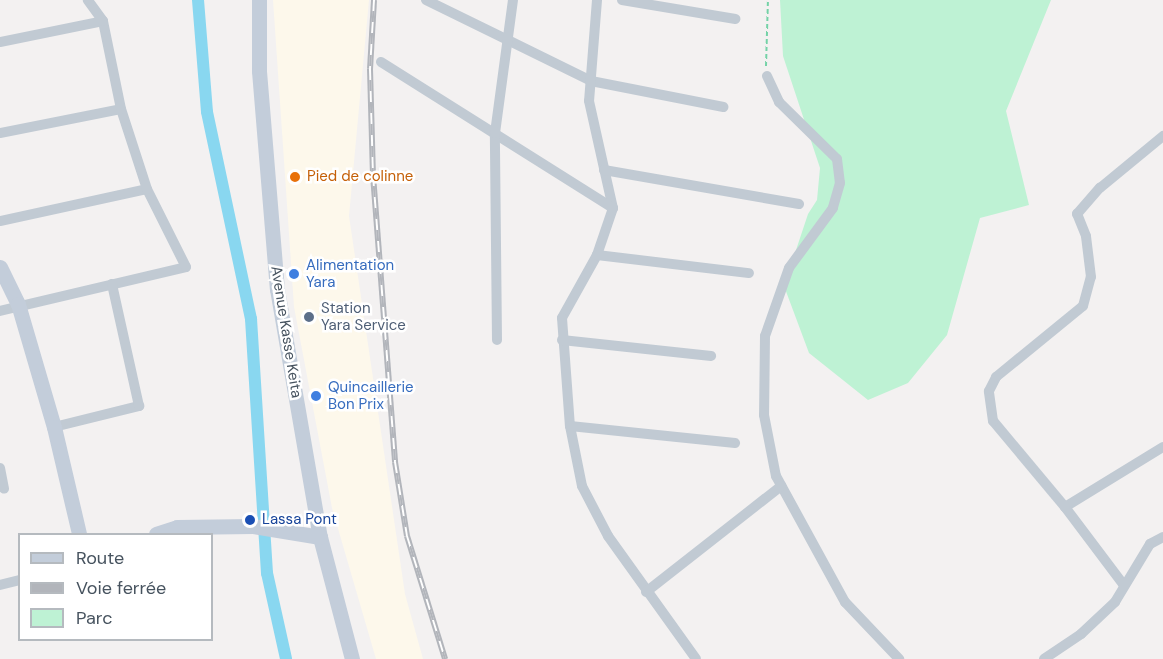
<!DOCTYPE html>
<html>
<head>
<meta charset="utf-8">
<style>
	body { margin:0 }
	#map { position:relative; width:1163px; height:659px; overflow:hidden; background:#f3f1f1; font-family:"DM Sans",sans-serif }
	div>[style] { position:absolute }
	.commercial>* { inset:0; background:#fdf8eb }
	.green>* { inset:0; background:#bef2d4 }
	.canal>* { height:12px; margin:-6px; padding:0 6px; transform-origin:6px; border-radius:6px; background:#89d7f0 }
	.path>* { height:2px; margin-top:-1px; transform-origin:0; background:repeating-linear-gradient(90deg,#74d2a7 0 4.5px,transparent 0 7.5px) }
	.street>* { height:10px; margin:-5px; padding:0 5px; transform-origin:5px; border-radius:5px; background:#c1cad3 }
	.secondary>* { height:15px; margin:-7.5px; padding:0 7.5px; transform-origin:7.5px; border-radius:7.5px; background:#c3cdda }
	.rail>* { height:6px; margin-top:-3px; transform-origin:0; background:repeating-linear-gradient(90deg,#fff 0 11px,#b2b5bb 0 22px); box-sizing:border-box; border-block:2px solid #b2b5bb }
	.dots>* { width:16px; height:16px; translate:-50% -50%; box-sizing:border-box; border:3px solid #fff; border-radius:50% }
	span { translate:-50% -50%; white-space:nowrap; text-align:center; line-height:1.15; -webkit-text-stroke:5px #fff; paint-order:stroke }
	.food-label { font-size:15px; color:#c56008 }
	.left { translate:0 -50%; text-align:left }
	.shop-label { font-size:15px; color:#366cbe }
	.service-label { font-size:15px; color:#4e5e75 }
	.street-label { font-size:15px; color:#47535f }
	.transit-label { font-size:15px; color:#164399 }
	.legend { position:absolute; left:18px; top:533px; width:195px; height:108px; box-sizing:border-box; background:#fff; border:2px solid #b5babf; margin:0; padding:8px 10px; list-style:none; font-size:18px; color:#47535f }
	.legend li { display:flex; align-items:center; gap:12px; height:30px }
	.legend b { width:30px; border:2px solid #b5babf }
</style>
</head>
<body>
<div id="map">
	<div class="commercial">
		<div style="clip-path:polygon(273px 0,369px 0,349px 216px,405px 594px,423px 659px,376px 659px,332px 508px,294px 307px)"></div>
	</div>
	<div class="green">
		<div style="clip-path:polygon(780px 0,1051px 0,1006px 111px,1029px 205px,980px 218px,947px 335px,908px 383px,868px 400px,809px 353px,784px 286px,808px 214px,817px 200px,820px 168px,783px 56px)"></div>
	</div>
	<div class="canal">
		<div style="left:198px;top:0;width:112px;rotate:85.4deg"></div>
		<div style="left:207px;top:112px;width:212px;rotate:78deg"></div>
		<div style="left:251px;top:319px;width:255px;rotate:86.4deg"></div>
		<div style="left:267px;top:573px;width:88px;rotate:77.5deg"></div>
	</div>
	<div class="path">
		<div style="left:766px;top:66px;width:66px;rotate:-88.3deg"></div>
	</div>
	<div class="street">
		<div style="left:426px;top:0;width:184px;rotate:26.1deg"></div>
		<div style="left:591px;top:81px;width:135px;rotate:11.1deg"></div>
		<div style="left:597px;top:0;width:101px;rotate:94.5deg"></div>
		<div style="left:589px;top:101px;width:110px;rotate:77.4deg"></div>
		<div style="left:613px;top:208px;width:50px;rotate:108.8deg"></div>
		<div style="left:597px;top:255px;width:72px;rotate:119.1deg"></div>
		<div style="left:562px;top:318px;width:108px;rotate:85.8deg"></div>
		<div style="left:570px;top:426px;width:61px;rotate:78.7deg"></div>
		<div style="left:582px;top:486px;width:56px;rotate:62.5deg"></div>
		<div style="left:608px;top:536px;width:151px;rotate:54.4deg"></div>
		<div style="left:622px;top:0;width:115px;rotate:9.5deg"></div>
		<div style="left:0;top:42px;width:105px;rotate:-11.5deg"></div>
		<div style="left:381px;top:62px;width:274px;rotate:32.2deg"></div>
		<div style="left:767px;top:76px;width:29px;rotate:65deg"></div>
		<div style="left:779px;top:102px;width:81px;rotate:44.5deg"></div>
		<div style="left:837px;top:159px;width:24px;rotate:83deg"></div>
		<div style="left:840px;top:183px;width:26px;rotate:106deg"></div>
		<div style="left:833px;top:208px;width:74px;rotate:126.3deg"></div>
		<div style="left:789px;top:268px;width:72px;rotate:109.4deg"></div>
		<div style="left:765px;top:336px;width:79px;rotate:90.7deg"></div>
		<div style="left:764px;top:415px;width:62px;rotate:78.9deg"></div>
		<div style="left:776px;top:476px;width:144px;rotate:61.3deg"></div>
		<div style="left:845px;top:602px;width:79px;rotate:46.5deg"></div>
		<div style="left:0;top:133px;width:123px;rotate:-11.2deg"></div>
		<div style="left:604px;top:170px;width:198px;rotate:9.9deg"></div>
		<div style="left:0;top:221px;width:150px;rotate:-12.3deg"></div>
		<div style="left:597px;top:255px;width:153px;rotate:6.8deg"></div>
		<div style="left:0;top:311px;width:191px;rotate:-13.3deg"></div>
		<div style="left:186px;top:267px;width:87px;rotate:-116.6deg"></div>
		<div style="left:147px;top:189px;width:84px;rotate:-108deg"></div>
		<div style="left:121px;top:109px;width:90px;rotate:-101.6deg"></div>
		<div style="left:103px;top:21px;width:26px;rotate:-126deg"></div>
		<div style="left:497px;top:340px;width:207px;rotate:-90.6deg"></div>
		<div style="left:495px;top:133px;width:134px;rotate:-82.3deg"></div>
		<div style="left:562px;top:340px;width:150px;rotate:6.1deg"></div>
		<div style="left:570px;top:426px;width:166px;rotate:5.9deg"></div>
		<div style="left:54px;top:427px;width:88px;rotate:-13.9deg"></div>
		<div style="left:139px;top:406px;width:125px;rotate:-102.5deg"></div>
		<div style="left:0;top:468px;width:21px;rotate:79deg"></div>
		<div style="left:1065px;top:507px;width:115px;rotate:-31.5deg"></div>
		<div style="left:1123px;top:584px;width:96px;rotate:-127deg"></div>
		<div style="left:1065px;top:507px;width:112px;rotate:-129.9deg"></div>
		<div style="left:993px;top:421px;width:30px;rotate:-98deg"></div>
		<div style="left:989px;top:391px;width:16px;rotate:-63deg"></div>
		<div style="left:996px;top:377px;width:112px;rotate:-39.2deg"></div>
		<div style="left:1083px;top:306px;width:30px;rotate:-75deg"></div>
		<div style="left:1091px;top:277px;width:41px;rotate:-97deg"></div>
		<div style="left:1086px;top:236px;width:24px;rotate:-112deg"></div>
		<div style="left:1077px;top:214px;width:35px;rotate:-49deg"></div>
		<div style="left:1100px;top:188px;width:82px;rotate:-39.5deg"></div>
		<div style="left:0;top:585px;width:21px;rotate:-14deg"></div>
		<div style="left:646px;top:592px;width:172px;rotate:-38.1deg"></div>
		<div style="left:1044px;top:659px;width:45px;rotate:-34deg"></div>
		<div style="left:1081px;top:634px;width:47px;rotate:-43.3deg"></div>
		<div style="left:1115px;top:602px;width:68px;rotate:-58.9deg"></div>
		<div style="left:1150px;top:544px;width:15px;rotate:-28deg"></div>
	</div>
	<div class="secondary">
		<div style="left:259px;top:0;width:71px;rotate:90deg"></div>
		<div style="left:259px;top:71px;width:219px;rotate:85.3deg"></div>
		<div style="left:277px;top:289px;width:252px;rotate:80.2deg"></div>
		<div style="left:320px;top:537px;width:126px;rotate:75.3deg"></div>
		<div style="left:0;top:267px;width:41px;rotate:64.1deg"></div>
		<div style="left:18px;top:304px;width:128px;rotate:73.7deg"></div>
		<div style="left:54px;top:427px;width:110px;rotate:76.8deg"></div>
		<div style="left:156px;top:534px;width:22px;rotate:-18deg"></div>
		<div style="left:177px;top:527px;width:76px;rotate:-0.8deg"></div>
		<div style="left:253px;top:526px;width:68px;rotate:9.3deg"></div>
	</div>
	<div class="rail">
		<div style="left:374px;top:0;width:69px;rotate:93.3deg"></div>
		<div style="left:370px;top:69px;width:106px;rotate:88.4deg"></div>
		<div style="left:373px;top:175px;width:288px;rotate:85.6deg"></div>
		<div style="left:395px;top:462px;width:75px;rotate:80.8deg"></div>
		<div style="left:407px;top:536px;width:129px;rotate:72.8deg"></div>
	</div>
	<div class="dots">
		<div style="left:295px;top:177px;background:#e8710a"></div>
		<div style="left:294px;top:274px;background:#3f7fe0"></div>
		<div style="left:309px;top:317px;background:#5c6f8a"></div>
		<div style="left:316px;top:396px;background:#3f7fe0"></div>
		<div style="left:250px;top:520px;background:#1a4fb4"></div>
	</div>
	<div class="food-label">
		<span class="left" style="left:307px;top:177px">Pied de colinne</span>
	</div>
	<div class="shop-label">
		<span class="left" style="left:306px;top:274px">Alimentation<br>Yara</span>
		<span class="left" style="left:328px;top:396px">Quincaillerie<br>Bon Prix</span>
	</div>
	<div class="service-label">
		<span class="left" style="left:321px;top:317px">Station<br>Yara Service</span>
	</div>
	<div class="street-label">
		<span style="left:286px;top:332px;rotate:81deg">Avenue Kasse Keita</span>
	</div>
	<div class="transit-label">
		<span class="left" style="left:262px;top:520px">Lassa Pont</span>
	</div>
	<ul class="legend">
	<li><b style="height:8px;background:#c3cdda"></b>Route</li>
	<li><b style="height:8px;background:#b2b5bb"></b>Voie ferrée</li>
	<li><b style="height:16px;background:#bef2d4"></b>Parc</li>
	</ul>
</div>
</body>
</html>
